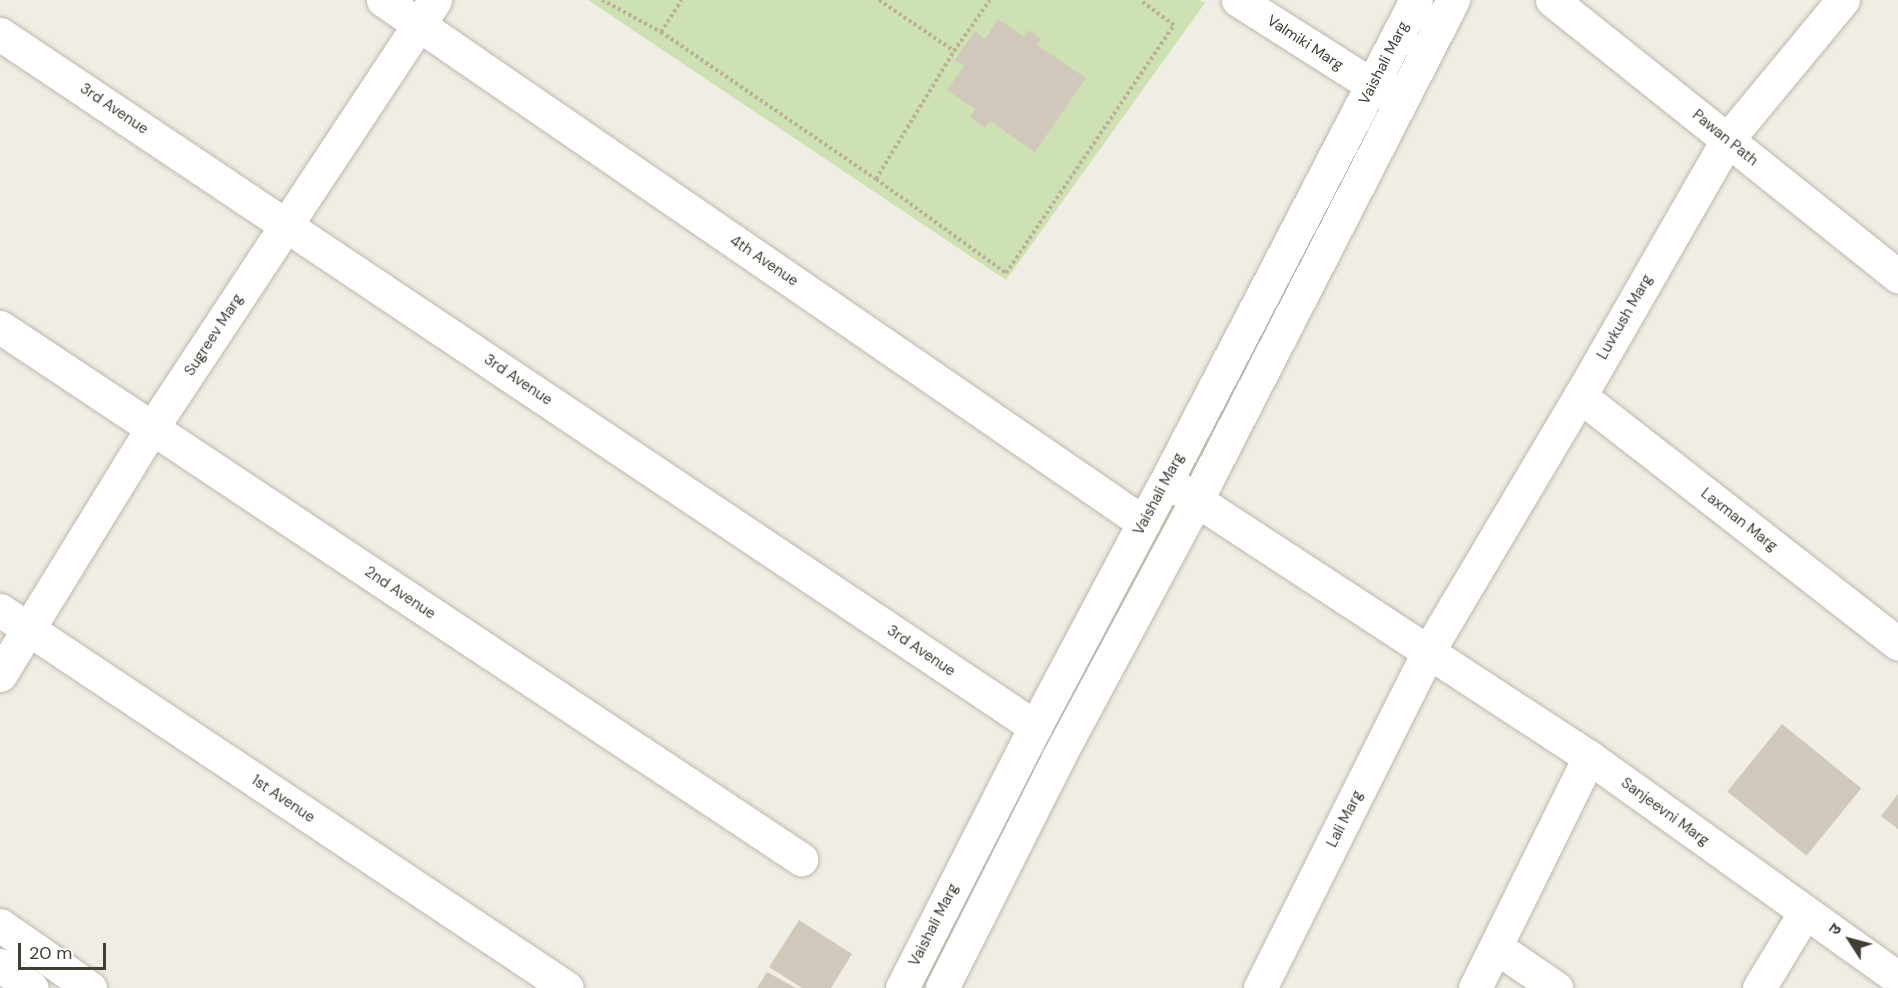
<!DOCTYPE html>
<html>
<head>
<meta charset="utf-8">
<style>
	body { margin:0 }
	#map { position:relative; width:1898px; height:988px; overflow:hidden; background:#f0ede5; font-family:"DM Sans","Noto Sans Devanagari",sans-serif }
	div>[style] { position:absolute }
	.green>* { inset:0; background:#cde1b2 }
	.building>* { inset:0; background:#d1c8bc; transform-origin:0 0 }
	.path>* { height:4px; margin-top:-2px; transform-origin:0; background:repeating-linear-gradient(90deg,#bbaf9c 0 3px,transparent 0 6px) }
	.roads { filter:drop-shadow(0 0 2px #beb7ac) drop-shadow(0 0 2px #beb7ac) }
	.minor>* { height:33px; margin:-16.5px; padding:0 16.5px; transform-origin:16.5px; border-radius:16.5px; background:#fff }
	span { translate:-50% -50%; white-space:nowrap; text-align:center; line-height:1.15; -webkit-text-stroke:6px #fff; paint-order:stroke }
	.street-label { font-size:15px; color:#423d35 }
	.north { position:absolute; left:1820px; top:910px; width:60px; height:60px; -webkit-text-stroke:4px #fff; paint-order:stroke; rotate:306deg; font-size:16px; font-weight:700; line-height:24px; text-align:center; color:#423d35 }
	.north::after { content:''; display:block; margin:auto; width:21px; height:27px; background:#423d35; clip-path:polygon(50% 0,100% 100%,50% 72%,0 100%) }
	.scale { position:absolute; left:18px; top:943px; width:88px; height:27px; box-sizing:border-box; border:3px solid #423d35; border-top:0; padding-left:8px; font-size:18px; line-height:21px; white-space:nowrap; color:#423d35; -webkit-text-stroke:4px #fff; paint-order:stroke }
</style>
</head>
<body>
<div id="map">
	<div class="green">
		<div style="clip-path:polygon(588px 0,1199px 0,1205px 3px,1006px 280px)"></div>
	</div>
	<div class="building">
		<div style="clip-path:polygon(998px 19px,1024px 37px,1029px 30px,1041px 39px,1037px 45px,1086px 78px,1035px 152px,990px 121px,985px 128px,970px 117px,975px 109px,947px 90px,964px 66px,955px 60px,975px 31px,985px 39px)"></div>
		<div style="left:1782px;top:724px;width:102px;height:87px;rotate:39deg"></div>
		<div style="clip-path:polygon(1898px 794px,1898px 829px,1881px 816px)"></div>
		<div style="clip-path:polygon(799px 920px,852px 954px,831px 988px,802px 988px,769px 967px)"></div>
		<div style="clip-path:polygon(767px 972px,796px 988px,757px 988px)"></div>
	</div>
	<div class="path">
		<div style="left:602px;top:0;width:67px;rotate:28.5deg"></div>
		<div style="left:661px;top:32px;width:260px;rotate:34.4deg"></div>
		<div style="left:876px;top:179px;width:150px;rotate:-58.6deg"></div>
		<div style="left:954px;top:51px;width:62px;rotate:-54.8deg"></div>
		<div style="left:879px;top:0;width:91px;rotate:34.2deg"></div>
		<div style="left:661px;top:32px;width:38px;rotate:-57deg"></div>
		<div style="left:876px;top:179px;width:160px;rotate:35.9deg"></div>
		<div style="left:1006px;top:273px;width:300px;rotate:-55.9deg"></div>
		<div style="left:1174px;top:25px;width:42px;rotate:-143.7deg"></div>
	</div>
	<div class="roads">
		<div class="minor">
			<div style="left:383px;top:0;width:923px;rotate:34.5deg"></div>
			<div style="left:1238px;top:0;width:181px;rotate:32.4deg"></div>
			<div style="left:1552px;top:0;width:443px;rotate:38.6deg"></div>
			<div style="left:0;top:34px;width:1246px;rotate:33.8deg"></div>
			<div style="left:0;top:327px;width:962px;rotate:33.59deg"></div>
			<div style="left:1580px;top:396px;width:403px;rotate:37.9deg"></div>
			<div style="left:1178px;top:488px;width:491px;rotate:33.2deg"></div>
			<div style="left:1589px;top:757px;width:380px;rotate:35.6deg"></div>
			<div style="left:0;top:610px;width:681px;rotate:33.69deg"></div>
			<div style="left:0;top:675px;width:290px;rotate:-58.4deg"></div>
			<div style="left:152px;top:428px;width:513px;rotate:-56.53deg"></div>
			<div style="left:0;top:925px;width:110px;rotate:35deg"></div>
			<div style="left:1496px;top:947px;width:73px;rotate:34.3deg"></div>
			<div style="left:0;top:965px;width:39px;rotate:36deg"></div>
			<div style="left:902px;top:988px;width:293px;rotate:-63deg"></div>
			<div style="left:1035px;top:727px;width:276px;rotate:-62deg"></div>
			<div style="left:1165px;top:483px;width:544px;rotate:-62.54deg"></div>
			<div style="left:942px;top:988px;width:258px;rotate:-63.2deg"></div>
			<div style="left:1058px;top:758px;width:294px;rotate:-61.8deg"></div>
			<div style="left:1197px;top:499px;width:561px;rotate:-62.84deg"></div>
			<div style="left:1260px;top:988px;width:378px;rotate:-63.4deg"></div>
			<div style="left:1429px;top:650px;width:295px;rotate:-59.3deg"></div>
			<div style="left:1580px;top:396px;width:295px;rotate:-60.1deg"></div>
			<div style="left:1727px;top:140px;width:182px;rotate:-50.4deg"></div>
			<div style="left:1475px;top:988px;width:258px;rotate:-63.7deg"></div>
			<div style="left:1759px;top:988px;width:89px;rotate:-58.8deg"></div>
		</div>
	</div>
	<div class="street-label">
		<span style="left:1305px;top:43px;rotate:33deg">Valmiki Marg</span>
		<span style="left:1384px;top:63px;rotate:-63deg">Vaishali Marg</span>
		<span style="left:114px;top:109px;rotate:34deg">3rd Avenue</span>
		<span style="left:1725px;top:138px;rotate:39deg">Pawan Path</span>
		<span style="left:764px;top:261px;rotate:34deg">4th Avenue</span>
		<span style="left:1625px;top:317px;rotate:-60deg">Luvkush Marg</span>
		<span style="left:214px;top:335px;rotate:-57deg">Sugreev Marg</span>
		<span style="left:518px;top:380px;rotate:34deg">3rd Avenue</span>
		<span style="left:1159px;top:494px;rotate:-62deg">Vaishali Marg</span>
		<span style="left:1739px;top:520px;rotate:38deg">Laxman Marg</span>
		<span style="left:400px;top:593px;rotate:34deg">2nd Avenue</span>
		<span style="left:921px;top:651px;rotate:34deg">3rd Avenue</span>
		<span style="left:283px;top:799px;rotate:34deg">1st Avenue</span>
		<span style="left:1665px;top:812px;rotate:36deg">Sanjeevni Marg</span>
		<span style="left:1345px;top:819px;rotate:-63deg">Lali Marg</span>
		<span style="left:934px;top:925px;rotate:-63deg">Vaishali Marg</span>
	</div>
	<div class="north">उ</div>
	<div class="scale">20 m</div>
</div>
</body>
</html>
